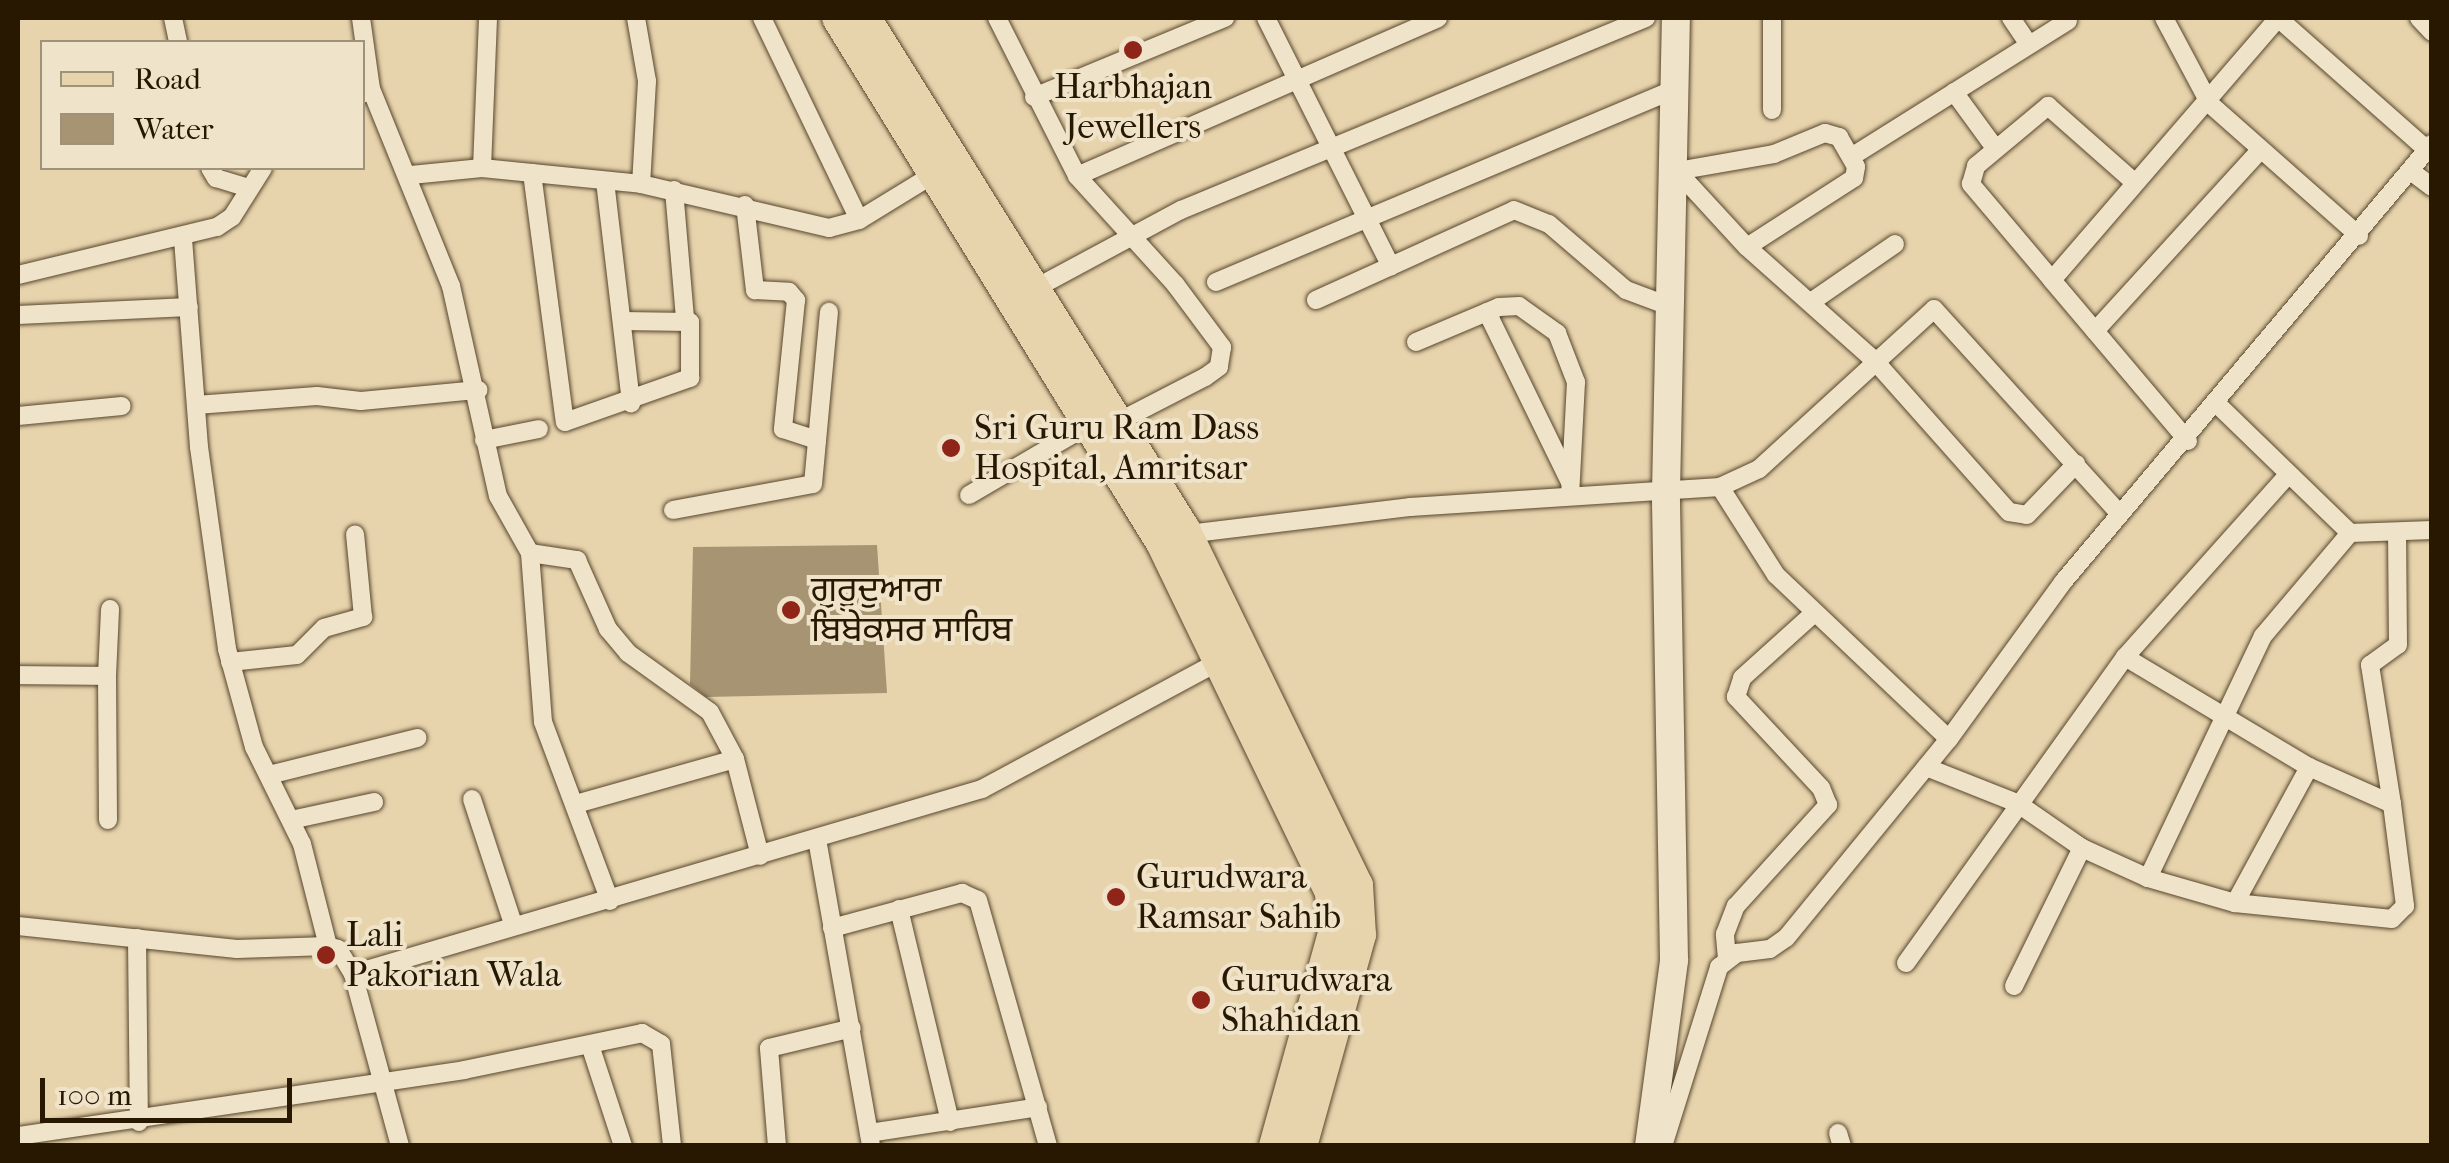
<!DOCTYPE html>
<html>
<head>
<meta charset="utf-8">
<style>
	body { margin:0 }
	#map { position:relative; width:2449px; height:1163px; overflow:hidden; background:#e7d4ad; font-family:"IM FELL French Canon","Noto Sans Gurmukhi",serif }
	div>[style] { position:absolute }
	.water>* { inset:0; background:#a69473 }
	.roads { filter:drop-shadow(0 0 2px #58462c) drop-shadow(0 0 2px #58462c) }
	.minor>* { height:18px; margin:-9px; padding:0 9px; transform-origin:9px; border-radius:9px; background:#efe3ca }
	.secondary>* { height:28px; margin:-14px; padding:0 14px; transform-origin:14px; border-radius:14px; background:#efe3ca }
	.primary>* { height:30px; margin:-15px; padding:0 15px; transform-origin:15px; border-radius:15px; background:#e7d4ad }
	.dots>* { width:28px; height:28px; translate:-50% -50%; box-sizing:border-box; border:5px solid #efe3ca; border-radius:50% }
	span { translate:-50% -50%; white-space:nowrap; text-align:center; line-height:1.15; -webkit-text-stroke:8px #efe3ca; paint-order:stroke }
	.poi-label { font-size:35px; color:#281701 }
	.left { translate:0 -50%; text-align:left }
	.frame { position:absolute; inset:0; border:20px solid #281701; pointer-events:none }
	.legend { position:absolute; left:40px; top:40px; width:325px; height:130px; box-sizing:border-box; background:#efe3ca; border:2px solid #9f917a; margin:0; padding:12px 18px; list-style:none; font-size:30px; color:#281701 }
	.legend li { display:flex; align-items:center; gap:20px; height:50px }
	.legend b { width:50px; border:2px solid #9f917a }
	.scale { position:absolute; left:40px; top:1078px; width:252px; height:45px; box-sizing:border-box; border:5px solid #281701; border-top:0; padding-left:12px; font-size:30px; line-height:35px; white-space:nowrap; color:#281701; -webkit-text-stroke:8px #efe3ca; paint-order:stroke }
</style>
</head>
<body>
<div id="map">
	<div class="water">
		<div style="clip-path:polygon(877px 545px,887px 693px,706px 697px,690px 684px,693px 547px)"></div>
	</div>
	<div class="roads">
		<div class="minor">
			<div style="left:173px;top:18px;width:25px;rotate:78deg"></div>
			<div style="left:361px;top:18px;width:72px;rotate:82deg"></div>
			<div style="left:371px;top:89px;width:10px;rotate:151deg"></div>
			<div style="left:636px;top:18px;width:64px;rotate:80.1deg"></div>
			<div style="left:647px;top:81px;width:103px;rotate:93.3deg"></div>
			<div style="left:762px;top:18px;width:224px;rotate:64.3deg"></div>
			<div style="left:997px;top:18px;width:177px;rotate:63.1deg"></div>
			<div style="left:1077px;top:176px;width:146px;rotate:47.8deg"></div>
			<div style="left:1175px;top:284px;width:79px;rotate:53.3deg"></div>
			<div style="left:1222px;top:347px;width:20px;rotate:99deg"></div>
			<div style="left:1219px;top:367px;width:17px;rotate:144deg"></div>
			<div style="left:1205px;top:377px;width:98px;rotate:152.7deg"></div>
			<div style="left:1266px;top:18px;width:278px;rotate:63.3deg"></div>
			<div style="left:2011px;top:18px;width:32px;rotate:56deg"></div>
			<div style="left:2164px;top:18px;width:98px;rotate:61.9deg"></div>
			<div style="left:2210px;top:104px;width:199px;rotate:41.5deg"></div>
			<div style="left:2278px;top:18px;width:199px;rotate:41.5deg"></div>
			<div style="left:2419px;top:18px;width:19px;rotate:47deg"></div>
			<div style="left:371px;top:89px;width:213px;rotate:67.9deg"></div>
			<div style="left:451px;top:286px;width:215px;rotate:77.4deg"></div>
			<div style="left:498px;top:496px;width:65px;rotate:60.7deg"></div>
			<div style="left:530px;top:553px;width:169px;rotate:85.6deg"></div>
			<div style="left:543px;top:722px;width:191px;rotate:69.5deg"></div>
			<div style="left:1954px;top:92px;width:69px;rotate:53.8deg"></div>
			<div style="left:1034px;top:97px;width:207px;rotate:-22.5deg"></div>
			<div style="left:1772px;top:110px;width:92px;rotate:-90deg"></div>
			<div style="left:1851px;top:157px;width:256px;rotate:-32.1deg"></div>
			<div style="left:210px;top:168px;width:12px;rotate:59deg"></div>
			<div style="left:216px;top:178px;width:31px;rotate:17deg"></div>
			<div style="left:482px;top:168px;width:150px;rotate:-87.7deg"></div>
			<div style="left:1677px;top:171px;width:103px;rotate:47.4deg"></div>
			<div style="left:1747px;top:247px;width:170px;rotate:41.7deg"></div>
			<div style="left:1874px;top:360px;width:203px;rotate:48.4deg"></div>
			<div style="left:2009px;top:512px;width:18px;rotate:9deg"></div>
			<div style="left:2027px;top:515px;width:71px;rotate:-46.1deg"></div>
			<div style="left:1677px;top:171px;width:98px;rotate:-9.9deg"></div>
			<div style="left:1774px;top:154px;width:55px;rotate:-22.4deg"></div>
			<div style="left:1825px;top:133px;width:15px;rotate:16deg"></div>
			<div style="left:1839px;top:137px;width:34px;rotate:60deg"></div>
			<div style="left:1856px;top:167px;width:11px;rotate:100deg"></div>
			<div style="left:1854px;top:178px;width:127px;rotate:147.2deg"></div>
			<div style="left:2412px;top:172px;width:25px;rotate:37deg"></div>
			<div style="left:532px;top:173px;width:251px;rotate:82.5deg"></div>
			<div style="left:565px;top:422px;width:133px;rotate:-19.4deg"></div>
			<div style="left:690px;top:378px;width:56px;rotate:-90deg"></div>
			<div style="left:690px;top:322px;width:68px;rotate:-179.2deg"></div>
			<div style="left:411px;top:175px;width:71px;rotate:-5.6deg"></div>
			<div style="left:482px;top:168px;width:160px;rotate:5.7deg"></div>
			<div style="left:641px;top:184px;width:193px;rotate:13.2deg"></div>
			<div style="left:829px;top:228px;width:31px;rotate:-15deg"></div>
			<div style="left:859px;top:220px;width:94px;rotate:-31.5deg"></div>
			<div style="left:1077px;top:176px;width:394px;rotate:-23.6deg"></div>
			<div style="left:605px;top:181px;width:224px;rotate:83.3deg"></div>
			<div style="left:674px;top:190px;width:129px;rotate:85.1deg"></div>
			<div style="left:745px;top:205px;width:86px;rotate:83.3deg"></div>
			<div style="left:755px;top:290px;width:34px;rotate:3deg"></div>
			<div style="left:789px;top:292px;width:11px;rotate:49deg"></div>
			<div style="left:796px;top:300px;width:130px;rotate:95.8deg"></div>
			<div style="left:783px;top:429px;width:36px;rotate:18deg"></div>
			<div style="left:183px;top:239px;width:209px;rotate:85.6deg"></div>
			<div style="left:199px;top:447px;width:204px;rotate:82.1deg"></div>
			<div style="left:227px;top:649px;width:102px;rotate:74.6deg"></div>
			<div style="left:254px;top:747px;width:108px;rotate:63.7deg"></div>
			<div style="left:302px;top:844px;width:105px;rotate:75.7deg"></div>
			<div style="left:18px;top:275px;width:205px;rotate:-13.6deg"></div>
			<div style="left:217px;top:227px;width:18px;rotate:-34deg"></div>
			<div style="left:232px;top:217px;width:58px;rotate:-57.7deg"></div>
			<div style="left:2052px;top:280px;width:126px;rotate:-130.2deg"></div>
			<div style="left:1971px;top:184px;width:19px;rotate:-74deg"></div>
			<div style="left:1976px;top:166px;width:94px;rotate:-39.8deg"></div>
			<div style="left:2048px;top:106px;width:116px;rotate:41.5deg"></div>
			<div style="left:1216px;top:282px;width:499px;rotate:-22.8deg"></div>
			<div style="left:1034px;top:289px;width:167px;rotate:-28.3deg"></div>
			<div style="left:1181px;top:210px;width:503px;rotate:-22.44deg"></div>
			<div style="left:1316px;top:300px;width:217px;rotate:-24.4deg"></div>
			<div style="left:1514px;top:210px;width:38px;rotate:22deg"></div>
			<div style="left:1549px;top:224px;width:101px;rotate:40.6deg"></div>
			<div style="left:1626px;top:290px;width:51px;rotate:20.6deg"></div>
			<div style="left:1811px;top:302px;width:102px;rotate:-34.6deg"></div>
			<div style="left:1487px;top:312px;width:189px;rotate:64deg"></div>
			<div style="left:18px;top:315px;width:171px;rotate:-2.7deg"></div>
			<div style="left:2095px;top:331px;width:245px;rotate:-47.6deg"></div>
			<div style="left:1416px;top:342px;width:90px;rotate:-22.9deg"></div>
			<div style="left:1499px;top:307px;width:20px;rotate:-3deg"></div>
			<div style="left:1519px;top:306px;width:47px;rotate:35.4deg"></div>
			<div style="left:1557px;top:333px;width:53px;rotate:68.8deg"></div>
			<div style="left:1576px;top:382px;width:114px;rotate:93deg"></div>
			<div style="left:2217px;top:404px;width:185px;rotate:44.1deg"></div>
			<div style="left:2350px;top:533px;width:82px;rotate:-2.1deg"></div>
			<div style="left:196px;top:405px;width:121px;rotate:-4.3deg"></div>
			<div style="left:317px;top:396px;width:44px;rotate:6.5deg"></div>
			<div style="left:361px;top:401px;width:118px;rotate:-5.4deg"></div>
			<div style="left:18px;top:416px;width:104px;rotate:-5.5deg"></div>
			<div style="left:484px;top:440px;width:56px;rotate:-11.3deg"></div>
			<div style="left:2188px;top:441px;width:211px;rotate:-130.2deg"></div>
			<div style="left:2052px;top:280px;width:346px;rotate:-49.2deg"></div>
			<div style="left:1720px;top:487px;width:104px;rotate:57.5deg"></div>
			<div style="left:1776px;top:575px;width:238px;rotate:43.5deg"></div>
			<div style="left:969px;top:495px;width:137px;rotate:-30.3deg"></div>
			<div style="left:673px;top:510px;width:142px;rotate:-10.5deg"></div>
			<div style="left:813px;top:484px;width:173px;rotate:-84.7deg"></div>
			<div style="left:1187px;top:534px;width:225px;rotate:-6.9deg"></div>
			<div style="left:1410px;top:507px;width:311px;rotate:-3.7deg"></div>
			<div style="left:1720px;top:487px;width:43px;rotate:-24.8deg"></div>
			<div style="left:1759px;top:469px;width:237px;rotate:-42.4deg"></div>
			<div style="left:1934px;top:309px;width:277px;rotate:47.8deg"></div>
			<div style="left:530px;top:553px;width:48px;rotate:8.5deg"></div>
			<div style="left:577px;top:560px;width:76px;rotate:65.8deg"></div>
			<div style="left:608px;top:629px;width:31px;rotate:50deg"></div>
			<div style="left:628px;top:653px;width:101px;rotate:35.7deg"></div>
			<div style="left:710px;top:712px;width:53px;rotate:62deg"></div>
			<div style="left:735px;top:759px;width:100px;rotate:75.5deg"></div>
			<div style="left:2125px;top:657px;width:214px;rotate:30.9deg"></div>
			<div style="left:2309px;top:767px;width:91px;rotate:24deg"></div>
			<div style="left:2392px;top:804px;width:103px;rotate:82.7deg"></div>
			<div style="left:2405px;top:906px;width:18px;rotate:135deg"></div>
			<div style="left:2392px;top:919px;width:158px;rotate:-174.2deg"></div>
			<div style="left:2235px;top:903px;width:91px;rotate:-164deg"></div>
			<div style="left:230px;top:662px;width:67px;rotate:-6deg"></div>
			<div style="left:297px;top:655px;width:38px;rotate:-45deg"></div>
			<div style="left:324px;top:628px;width:41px;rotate:-15.8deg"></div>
			<div style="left:363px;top:617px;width:83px;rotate:-95.5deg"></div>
			<div style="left:18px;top:675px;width:89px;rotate:0.6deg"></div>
			<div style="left:107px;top:676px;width:144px;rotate:89.6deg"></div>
			<div style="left:107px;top:676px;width:67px;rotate:-87.4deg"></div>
			<div style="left:1926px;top:767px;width:98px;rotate:21.6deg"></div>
			<div style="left:2017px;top:803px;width:79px;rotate:34.7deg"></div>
			<div style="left:2082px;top:848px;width:72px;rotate:24.4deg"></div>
			<div style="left:2148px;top:878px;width:268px;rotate:-64.6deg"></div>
			<div style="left:2263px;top:636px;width:135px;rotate:-49.8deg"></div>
			<div style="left:269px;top:775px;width:153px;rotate:-14deg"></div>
			<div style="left:472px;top:799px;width:132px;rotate:71.8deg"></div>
			<div style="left:576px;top:804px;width:165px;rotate:-15.8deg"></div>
			<div style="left:2392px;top:804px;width:141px;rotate:-99deg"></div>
			<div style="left:2370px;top:665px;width:34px;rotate:-36deg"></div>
			<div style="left:2398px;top:645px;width:111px;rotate:-90.5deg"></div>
			<div style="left:291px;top:820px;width:85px;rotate:-12.2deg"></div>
			<div style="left:817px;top:839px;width:312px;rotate:80deg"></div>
			<div style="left:2235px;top:903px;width:155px;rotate:-61.4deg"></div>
			<div style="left:899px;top:909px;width:219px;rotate:76.5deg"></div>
			<div style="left:18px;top:926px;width:220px;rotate:6deg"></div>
			<div style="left:237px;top:949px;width:91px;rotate:-1.9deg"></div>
			<div style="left:328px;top:946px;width:10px;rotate:17deg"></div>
			<div style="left:338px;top:949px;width:29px;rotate:59deg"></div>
			<div style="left:353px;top:974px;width:656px;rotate:-16.39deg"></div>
			<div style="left:982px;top:789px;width:270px;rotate:-28.3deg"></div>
			<div style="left:832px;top:928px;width:135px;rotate:-15.1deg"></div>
			<div style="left:962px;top:893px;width:17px;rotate:24deg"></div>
			<div style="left:978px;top:900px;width:256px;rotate:74.1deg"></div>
			<div style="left:137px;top:938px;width:184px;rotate:89.4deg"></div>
			<div style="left:1727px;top:959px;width:25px;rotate:-95deg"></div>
			<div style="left:1725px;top:934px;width:30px;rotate:-69deg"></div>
			<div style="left:1736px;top:906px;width:137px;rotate:-47.7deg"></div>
			<div style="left:1828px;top:805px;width:18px;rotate:-112deg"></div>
			<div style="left:1821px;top:788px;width:125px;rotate:-133deg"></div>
			<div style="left:1736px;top:697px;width:20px;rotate:-72deg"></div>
			<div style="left:1742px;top:678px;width:96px;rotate:-42deg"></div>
			<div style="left:1906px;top:963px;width:376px;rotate:-54.4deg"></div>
			<div style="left:2125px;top:657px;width:244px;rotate:-48.2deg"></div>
			<div style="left:353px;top:974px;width:178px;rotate:74.7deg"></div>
			<div style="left:2014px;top:986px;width:154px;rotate:-63.8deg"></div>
			<div style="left:590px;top:1045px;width:106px;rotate:71.9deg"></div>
			<div style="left:869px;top:1133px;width:171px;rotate:-8.7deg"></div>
			<div style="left:1838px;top:1133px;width:14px;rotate:73deg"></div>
			<div style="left:18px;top:1136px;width:451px;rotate:-8.4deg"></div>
			<div style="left:464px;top:1070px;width:182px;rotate:-11.7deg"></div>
			<div style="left:642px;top:1033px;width:22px;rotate:30deg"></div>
			<div style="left:661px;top:1044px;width:103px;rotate:83.8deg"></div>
			<div style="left:777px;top:1146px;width:98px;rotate:-94.7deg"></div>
			<div style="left:769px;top:1048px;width:85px;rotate:-13.5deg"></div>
			<div style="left:1663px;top:1146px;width:188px;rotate:-72.6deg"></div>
			<div style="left:1719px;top:967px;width:23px;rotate:-38deg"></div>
			<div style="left:1737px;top:953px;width:33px;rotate:-7deg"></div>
			<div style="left:1770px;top:949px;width:19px;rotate:-35deg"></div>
			<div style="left:1786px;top:938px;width:257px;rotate:-50.7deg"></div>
			<div style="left:1949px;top:739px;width:194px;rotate:-54deg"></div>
			<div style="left:2063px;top:582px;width:573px;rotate:-49.89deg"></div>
		</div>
		<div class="secondary">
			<div style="left:1649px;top:1146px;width:188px;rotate:-82.3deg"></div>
			<div style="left:1674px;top:960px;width:468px;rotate:-91deg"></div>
			<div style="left:1666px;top:492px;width:474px;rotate:-88.8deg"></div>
		</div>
		<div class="primary">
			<div style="left:837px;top:18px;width:617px;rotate:58.32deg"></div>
			<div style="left:1161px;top:543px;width:389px;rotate:64.2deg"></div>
			<div style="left:1330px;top:893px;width:40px;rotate:85.7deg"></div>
			<div style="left:1333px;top:933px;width:221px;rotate:105.5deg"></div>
			<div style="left:866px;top:18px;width:602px;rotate:58.02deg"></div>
			<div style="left:1185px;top:529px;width:396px;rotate:64.1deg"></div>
			<div style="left:1358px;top:885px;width:50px;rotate:86.6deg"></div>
			<div style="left:1361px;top:935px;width:219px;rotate:105.6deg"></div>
		</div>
	</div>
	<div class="dots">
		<div style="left:1133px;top:50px;background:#8f2418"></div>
		<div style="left:951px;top:448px;background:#8f2418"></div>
		<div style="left:791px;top:610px;background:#8f2418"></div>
		<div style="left:1116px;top:897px;background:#8f2418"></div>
		<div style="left:326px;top:955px;background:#8f2418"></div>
		<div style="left:1201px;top:1000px;background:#8f2418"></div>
	</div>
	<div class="poi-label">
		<span style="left:1133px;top:107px">Harbhajan<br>Jewellers</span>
		<span class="left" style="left:974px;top:448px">Sri Guru Ram Dass<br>Hospital, Amritsar</span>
		<span class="left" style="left:811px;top:610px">ਗੁਰੂਦੁਆਰਾ<br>ਬਿਬੇਕਸਰ ਸਾਹਿਬ</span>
		<span class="left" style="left:1136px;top:897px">Gurudwara<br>Ramsar Sahib</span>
		<span class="left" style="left:346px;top:955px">Lali<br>Pakorian Wala</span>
		<span class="left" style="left:1221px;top:1000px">Gurudwara<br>Shahidan</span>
	</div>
	<div class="frame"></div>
	<ul class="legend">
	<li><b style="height:12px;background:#e7d4ad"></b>Road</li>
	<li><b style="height:28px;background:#a69473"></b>Water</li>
	</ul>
	<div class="scale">100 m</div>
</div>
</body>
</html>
